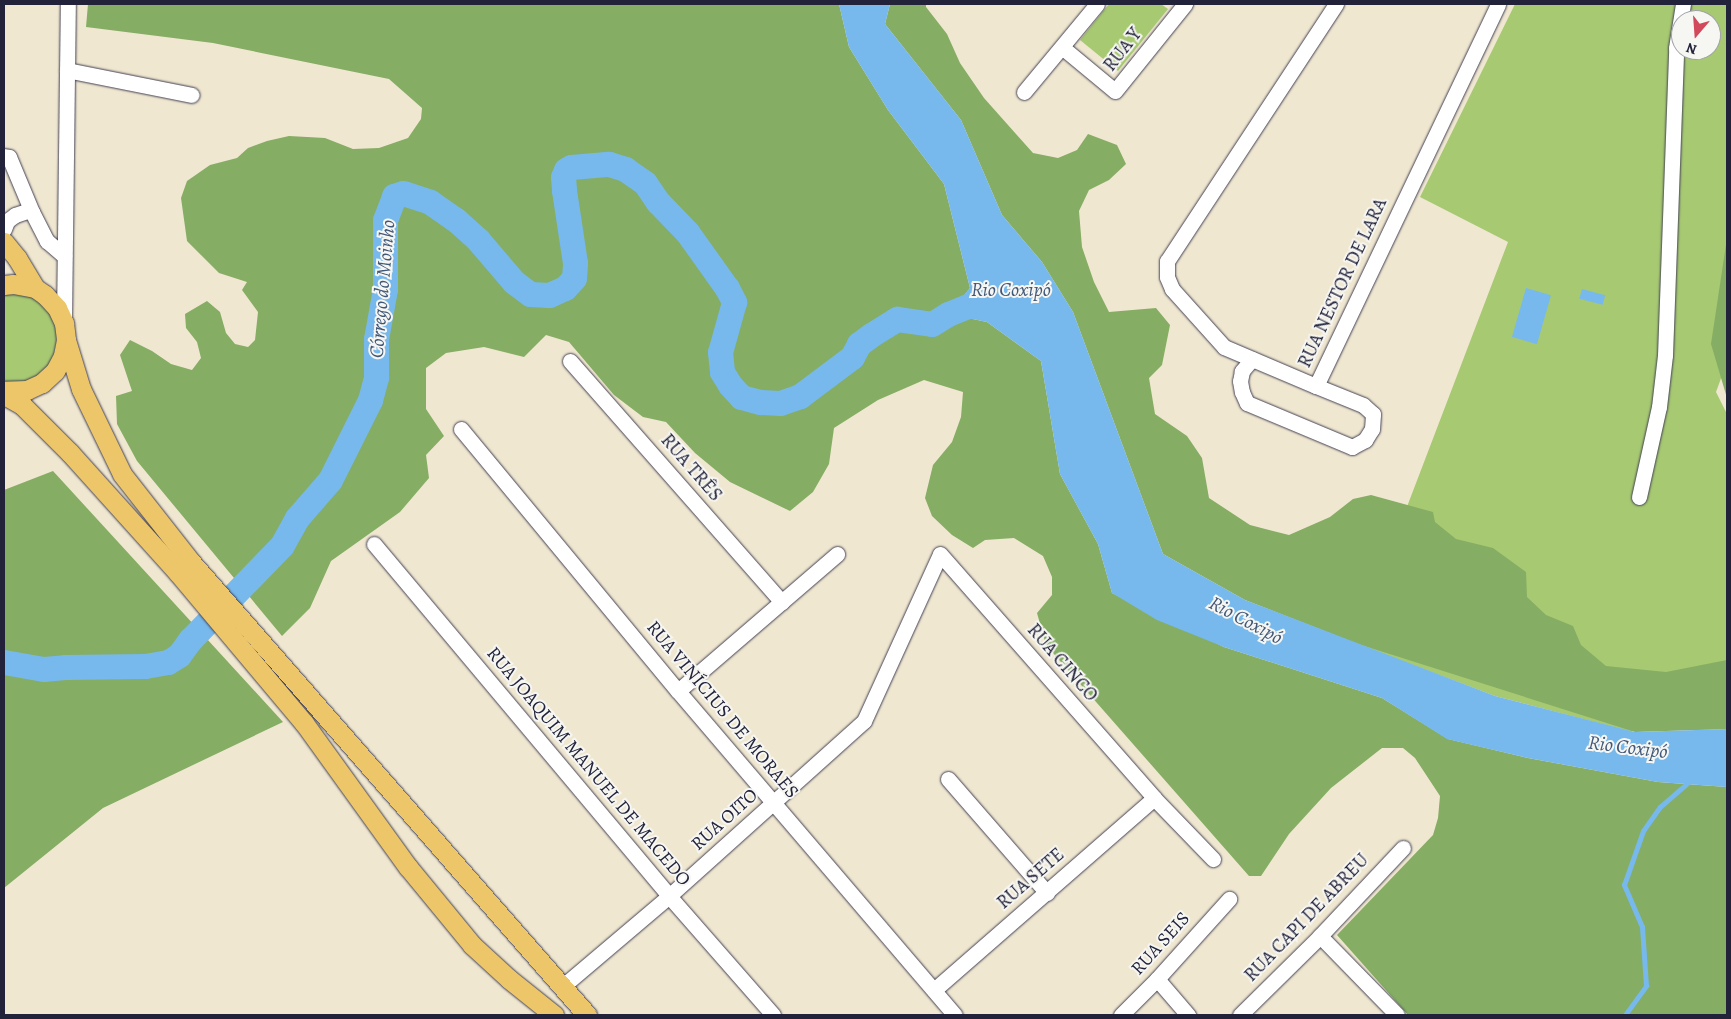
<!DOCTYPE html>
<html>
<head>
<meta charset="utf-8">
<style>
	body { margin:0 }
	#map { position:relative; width:1731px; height:1019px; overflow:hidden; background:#f0e7d1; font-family:Alegreya,serif }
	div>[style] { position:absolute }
	.green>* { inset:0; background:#a7c972 }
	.forest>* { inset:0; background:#85ad64 }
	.water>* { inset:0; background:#77b9ec; transform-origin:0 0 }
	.stream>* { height:4.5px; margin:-2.25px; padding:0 2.25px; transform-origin:2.25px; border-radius:2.25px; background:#77b9ec }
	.river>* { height:25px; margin:-12.5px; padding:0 12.5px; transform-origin:12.5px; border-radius:12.5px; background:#77b9ec }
	.roads { filter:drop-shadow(0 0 1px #414052) drop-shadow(0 0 1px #414052) }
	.minor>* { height:15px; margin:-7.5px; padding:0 7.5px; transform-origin:7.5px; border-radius:7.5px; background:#fff }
	.major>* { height:19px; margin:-9.5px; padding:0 9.5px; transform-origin:9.5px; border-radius:9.5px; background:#ecc669 }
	span { translate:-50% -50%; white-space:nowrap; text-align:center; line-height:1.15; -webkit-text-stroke:4px #f6f6f2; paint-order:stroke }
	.street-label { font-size:19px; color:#22223b }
	.water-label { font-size:20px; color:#405779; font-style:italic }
	.frame { position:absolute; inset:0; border:5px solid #22223b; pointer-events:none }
	.north { position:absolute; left:1671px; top:10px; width:50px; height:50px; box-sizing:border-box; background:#f6f6f2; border:1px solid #a1a1a9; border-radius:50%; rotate:198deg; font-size:14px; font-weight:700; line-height:20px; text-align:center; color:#22223b }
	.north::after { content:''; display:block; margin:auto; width:18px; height:22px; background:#d1495b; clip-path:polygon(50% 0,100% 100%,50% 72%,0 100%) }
</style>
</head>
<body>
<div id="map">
	<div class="green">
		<div style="clip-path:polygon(1109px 4px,1161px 4px,1168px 9px,1118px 71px,1080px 40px)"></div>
		<div style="clip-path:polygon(evenodd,1515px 4px,1727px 4px,1727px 362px,1716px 392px,1727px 414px,1727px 729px,1629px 731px,1495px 696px,1355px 643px,1508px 242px,1420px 197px,1515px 4px,1681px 20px,1711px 20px,1711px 50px,1681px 50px,1681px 20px)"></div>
		<div style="clip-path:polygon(16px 289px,44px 303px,59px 331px,52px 362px,29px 383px,4px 385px,4px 290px)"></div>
	</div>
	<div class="forest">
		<div style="clip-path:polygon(88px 4px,839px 4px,849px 47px,888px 110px,944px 184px,970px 288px,949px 314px,987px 322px,1041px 361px,1060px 474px,1098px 544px,1112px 593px,1224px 647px,1382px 698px,1448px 739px,1528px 758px,1658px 782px,1727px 787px,1727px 1015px,1408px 1015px,1337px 935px,1433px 835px,1438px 818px,1440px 796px,1415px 758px,1403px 748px,1382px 748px,1331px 788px,1289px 834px,1261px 876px,1249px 876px,1046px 645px,1037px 613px,1052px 595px,1052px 577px,1043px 556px,1014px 538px,985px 540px,973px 548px,952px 535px,932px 516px,925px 498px,933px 465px,952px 442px,961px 417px,963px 392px,924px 380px,878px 400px,834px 428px,829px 464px,813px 492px,790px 511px,730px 482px,695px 453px,666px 422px,643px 417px,614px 395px,569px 342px,546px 335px,524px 357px,484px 347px,446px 353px,426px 368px,426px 409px,444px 436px,426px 455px,429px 478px,400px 512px,331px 561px,310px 608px,282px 636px,137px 461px,117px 424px,116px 396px,132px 391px,120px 355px,130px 340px,152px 351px,171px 364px,192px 370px,201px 358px,197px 342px,186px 328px,185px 314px,207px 301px,220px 312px,226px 333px,235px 344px,248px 347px,255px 340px,258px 312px,242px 290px,247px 282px,219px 273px,187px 241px,181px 198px,187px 181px,210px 165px,237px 158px,248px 148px,267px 141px,289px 136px,325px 138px,353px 149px,379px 148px,408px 138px,421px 119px,422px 108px,389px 79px,213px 43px,86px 27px)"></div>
		<div style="clip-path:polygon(890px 4px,926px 4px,926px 7px,947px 34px,960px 63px,984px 98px,1033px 153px,1058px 158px,1077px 150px,1088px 134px,1117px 145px,1126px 164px,1109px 180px,1089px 190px,1079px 211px,1082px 247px,1094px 282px,1109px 312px,1156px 308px,1170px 325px,1162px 365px,1149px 378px,1155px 414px,1187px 436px,1202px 458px,1209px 498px,1250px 525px,1289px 535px,1330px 517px,1353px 499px,1371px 495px,1433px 512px,1435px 522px,1456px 539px,1493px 548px,1526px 572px,1527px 597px,1546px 615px,1573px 626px,1581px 645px,1606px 666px,1666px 672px,1727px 660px,1727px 729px,1635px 732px,1355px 643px,1245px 600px,1163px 554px,1073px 312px,1042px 262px,1002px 215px,961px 120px,885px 24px)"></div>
		<div style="clip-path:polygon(1727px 238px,1727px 398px,1711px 344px)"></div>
		<div style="clip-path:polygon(53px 471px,283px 722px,103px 808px,4px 888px,4px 490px)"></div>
	</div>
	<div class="water">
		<div style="clip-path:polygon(839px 4px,890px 4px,885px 24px,961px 120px,1002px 215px,1042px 262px,1073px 312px,1163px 554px,1245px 600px,1495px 696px,1635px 732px,1727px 729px,1727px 787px,1658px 782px,1528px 758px,1447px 739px,1382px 698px,1224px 647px,1157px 620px,1112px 593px,1098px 544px,1060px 474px,1041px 361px,987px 322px,948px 314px,970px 288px,944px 184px,888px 110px,849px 47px)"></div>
		<div style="left:1526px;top:288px;width:26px;height:51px;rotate:16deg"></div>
		<div style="left:1582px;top:289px;width:24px;height:10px;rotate:15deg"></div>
	</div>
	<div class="stream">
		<div style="left:1625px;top:1015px;width:36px;rotate:-54deg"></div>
		<div style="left:1646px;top:986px;width:59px;rotate:-93.9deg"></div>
		<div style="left:1642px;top:927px;width:46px;rotate:-113.2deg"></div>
		<div style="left:1624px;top:885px;width:57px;rotate:-70.6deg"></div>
		<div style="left:1643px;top:831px;width:29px;rotate:-55deg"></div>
		<div style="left:1660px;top:807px;width:38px;rotate:-41deg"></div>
	</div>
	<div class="river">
		<div style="left:4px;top:662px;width:40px;rotate:10deg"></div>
		<div style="left:43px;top:669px;width:22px;rotate:-5deg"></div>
		<div style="left:65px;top:667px;width:80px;rotate:-0.7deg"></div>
		<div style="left:145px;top:666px;width:23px;rotate:-10deg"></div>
		<div style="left:168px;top:662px;width:13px;rotate:-32deg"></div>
		<div style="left:179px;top:655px;width:19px;rotate:-54deg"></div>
		<div style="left:190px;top:640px;width:132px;rotate:-45.9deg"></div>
		<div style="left:282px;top:545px;width:31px;rotate:-61deg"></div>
		<div style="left:297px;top:518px;width:50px;rotate:-49deg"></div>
		<div style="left:330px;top:480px;width:89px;rotate:-63.4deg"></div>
		<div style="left:370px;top:400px;width:24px;rotate:-75deg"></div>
		<div style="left:376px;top:377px;width:38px;rotate:-90deg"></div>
		<div style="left:376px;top:339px;width:51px;rotate:-79.8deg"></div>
		<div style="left:385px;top:289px;width:69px;rotate:-90deg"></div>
		<div style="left:385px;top:220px;width:26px;rotate:-69deg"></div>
		<div style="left:394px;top:196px;width:9px;rotate:-18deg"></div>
		<div style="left:403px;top:193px;width:28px;rotate:18deg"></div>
		<div style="left:430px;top:202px;width:32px;rotate:35deg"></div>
		<div style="left:456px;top:220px;width:30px;rotate:42deg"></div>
		<div style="left:478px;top:240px;width:55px;rotate:49.4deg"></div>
		<div style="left:514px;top:282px;width:20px;rotate:37deg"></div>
		<div style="left:530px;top:294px;width:19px;rotate:3deg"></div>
		<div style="left:549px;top:295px;width:17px;rotate:-24deg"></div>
		<div style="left:565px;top:288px;width:13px;rotate:-48deg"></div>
		<div style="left:574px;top:278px;width:15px;rotate:-86deg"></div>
		<div style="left:575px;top:263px;width:74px;rotate:-98.6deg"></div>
		<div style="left:564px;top:190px;width:13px;rotate:-94deg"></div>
		<div style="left:563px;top:177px;width:8px;rotate:-67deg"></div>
		<div style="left:566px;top:170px;width:6px;rotate:-31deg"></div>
		<div style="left:571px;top:167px;width:38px;rotate:-5deg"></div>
		<div style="left:609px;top:164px;width:17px;rotate:17deg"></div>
		<div style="left:625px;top:169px;width:24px;rotate:35deg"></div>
		<div style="left:645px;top:183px;width:23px;rotate:56deg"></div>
		<div style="left:658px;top:202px;width:42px;rotate:46deg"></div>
		<div style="left:687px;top:232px;width:69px;rotate:54.5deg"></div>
		<div style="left:727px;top:288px;width:16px;rotate:63deg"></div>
		<div style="left:734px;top:302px;width:52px;rotate:105.6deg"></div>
		<div style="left:720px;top:352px;width:20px;rotate:84deg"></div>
		<div style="left:722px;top:372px;width:15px;rotate:58deg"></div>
		<div style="left:730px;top:385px;width:16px;rotate:47deg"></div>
		<div style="left:741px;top:397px;width:20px;rotate:15deg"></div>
		<div style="left:760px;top:402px;width:20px;rotate:3deg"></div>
		<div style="left:780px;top:403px;width:21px;rotate:-19deg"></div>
		<div style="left:800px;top:396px;width:65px;rotate:-36.9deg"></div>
		<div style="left:852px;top:357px;width:15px;rotate:-62deg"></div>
		<div style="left:859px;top:344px;width:15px;rotate:-37deg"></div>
		<div style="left:871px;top:335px;width:31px;rotate:-32deg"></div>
		<div style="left:897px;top:319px;width:35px;rotate:8deg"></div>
		<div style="left:932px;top:324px;width:19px;rotate:-32deg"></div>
		<div style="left:948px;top:314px;width:35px;rotate:-22deg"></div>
	</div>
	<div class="roads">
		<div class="minor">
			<div style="left:1336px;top:4px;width:308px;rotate:123.3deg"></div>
			<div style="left:1167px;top:261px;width:16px;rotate:90deg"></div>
			<div style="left:1167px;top:277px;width:13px;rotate:67deg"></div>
			<div style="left:1172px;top:289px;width:78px;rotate:48.1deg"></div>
			<div style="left:1224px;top:347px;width:100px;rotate:23deg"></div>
			<div style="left:1316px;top:386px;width:423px;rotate:-64.5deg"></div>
			<div style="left:1063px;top:48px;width:67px;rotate:39.6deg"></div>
			<div style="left:1115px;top:91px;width:112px;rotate:-51.2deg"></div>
			<div style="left:67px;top:70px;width:127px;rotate:11.3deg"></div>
			<div style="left:1024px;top:92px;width:114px;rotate:-50.3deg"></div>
			<div style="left:4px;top:156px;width:5px;rotate:11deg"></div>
			<div style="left:9px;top:157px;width:60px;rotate:67.3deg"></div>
			<div style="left:4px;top:229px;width:9px;rotate:-69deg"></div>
			<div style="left:7px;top:221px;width:10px;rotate:-37deg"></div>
			<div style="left:15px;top:215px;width:13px;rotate:-18deg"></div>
			<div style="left:27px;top:211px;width:5px;rotate:11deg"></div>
			<div style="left:32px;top:212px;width:33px;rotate:63deg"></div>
			<div style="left:47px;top:241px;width:23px;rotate:41deg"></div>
			<div style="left:64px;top:320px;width:316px;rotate:-89.3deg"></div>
			<div style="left:1252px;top:359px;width:16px;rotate:130deg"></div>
			<div style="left:1242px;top:371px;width:10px;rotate:101deg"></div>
			<div style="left:1240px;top:381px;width:11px;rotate:80deg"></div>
			<div style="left:1242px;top:392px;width:12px;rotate:66deg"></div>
			<div style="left:1247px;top:403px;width:114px;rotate:22.7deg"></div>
			<div style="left:1352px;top:447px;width:15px;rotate:-28deg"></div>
			<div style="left:1365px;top:440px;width:13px;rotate:-58deg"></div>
			<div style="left:1372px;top:429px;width:15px;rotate:-86deg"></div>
			<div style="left:1373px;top:414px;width:13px;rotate:-138deg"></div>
			<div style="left:1363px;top:405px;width:51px;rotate:-158deg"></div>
			<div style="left:570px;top:361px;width:321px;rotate:48.7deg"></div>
			<div style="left:461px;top:429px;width:340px;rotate:50.4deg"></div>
			<div style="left:678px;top:691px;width:426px;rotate:49.5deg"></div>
			<div style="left:1639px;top:497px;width:92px;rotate:-77.5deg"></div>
			<div style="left:1659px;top:407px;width:52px;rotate:-83.4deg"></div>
			<div style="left:1665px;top:355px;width:307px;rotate:-87.9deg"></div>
			<div style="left:1676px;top:48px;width:45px;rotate:-81deg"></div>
			<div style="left:374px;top:544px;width:459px;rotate:50deg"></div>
			<div style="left:669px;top:896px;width:158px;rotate:48.8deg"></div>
			<div style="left:678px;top:691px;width:210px;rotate:-40.7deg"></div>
			<div style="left:948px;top:779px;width:151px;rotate:49deg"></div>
			<div style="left:1320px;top:936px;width:110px;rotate:45.7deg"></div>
			<div style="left:1157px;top:979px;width:48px;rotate:49.3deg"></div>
			<div style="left:563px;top:986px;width:139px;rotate:-40.3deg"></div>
			<div style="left:669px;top:896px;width:262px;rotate:-41.9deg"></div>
			<div style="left:864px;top:721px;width:183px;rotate:-65.5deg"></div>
			<div style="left:940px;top:554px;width:325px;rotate:48.7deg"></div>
			<div style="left:1154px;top:798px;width:85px;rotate:46deg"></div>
			<div style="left:934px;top:990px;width:292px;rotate:-41.1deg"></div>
			<div style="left:1121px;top:1015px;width:51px;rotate:-45deg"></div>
			<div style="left:1157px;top:979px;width:108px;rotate:-48deg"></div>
			<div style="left:1240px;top:1015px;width:112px;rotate:-44.6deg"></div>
			<div style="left:1320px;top:936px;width:121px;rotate:-46.7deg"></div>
		</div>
		<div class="major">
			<div style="left:4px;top:242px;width:21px;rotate:51deg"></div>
			<div style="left:17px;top:258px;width:35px;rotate:59deg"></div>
			<div style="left:4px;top:285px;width:9px;rotate:-6deg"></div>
			<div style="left:13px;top:284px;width:22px;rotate:10deg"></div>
			<div style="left:35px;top:288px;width:12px;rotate:35deg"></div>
			<div style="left:45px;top:295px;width:18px;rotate:47deg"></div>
			<div style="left:57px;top:308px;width:17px;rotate:65deg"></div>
			<div style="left:64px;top:323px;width:17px;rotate:83deg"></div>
			<div style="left:66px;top:340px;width:16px;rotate:101deg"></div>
			<div style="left:63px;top:356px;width:17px;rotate:118deg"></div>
			<div style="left:55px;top:371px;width:18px;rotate:137deg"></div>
			<div style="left:42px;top:383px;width:17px;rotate:155deg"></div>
			<div style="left:27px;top:390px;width:23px;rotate:178deg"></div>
			<div style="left:66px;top:340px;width:51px;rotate:73deg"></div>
			<div style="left:81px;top:389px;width:94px;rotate:64.2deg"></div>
			<div style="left:122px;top:474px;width:112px;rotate:51.9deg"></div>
			<div style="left:191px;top:562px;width:602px;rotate:48.84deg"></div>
			<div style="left:4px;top:395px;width:21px;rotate:29deg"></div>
			<div style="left:22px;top:405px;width:68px;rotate:45deg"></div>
			<div style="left:70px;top:453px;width:161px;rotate:48deg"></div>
			<div style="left:178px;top:573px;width:196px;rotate:50deg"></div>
			<div style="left:304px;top:723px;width:178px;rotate:54.2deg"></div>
			<div style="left:408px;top:867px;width:101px;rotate:50.6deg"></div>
			<div style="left:472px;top:945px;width:50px;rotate:42.6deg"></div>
			<div style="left:509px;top:979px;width:58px;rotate:38.7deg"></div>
		</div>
	</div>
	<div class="street-label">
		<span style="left:1123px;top:50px;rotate:-52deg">RUA Y</span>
		<span style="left:1343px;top:283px;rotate:-65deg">RUA NESTOR DE LARA</span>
		<span style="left:691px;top:468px;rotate:49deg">RUA TRÊS</span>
		<span style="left:1062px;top:663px;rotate:49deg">RUA CINCO</span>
		<span style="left:722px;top:710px;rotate:50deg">RUA VINÍCIUS DE MORAES</span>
		<span style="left:588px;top:767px;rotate:50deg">RUA JOAQUIM MANUEL DE MACEDO</span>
		<span style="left:725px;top:820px;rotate:-42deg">RUA OITO</span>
		<span style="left:1031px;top:879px;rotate:-41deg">RUA SETE</span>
		<span style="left:1307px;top:918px;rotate:-46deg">RUA CAPI DE ABREU</span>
		<span style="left:1161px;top:944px;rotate:-48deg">RUA SEIS</span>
	</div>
	<div class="water-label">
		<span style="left:382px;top:289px;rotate:-85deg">Córrego do Moinho</span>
		<span style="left:1011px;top:289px">Rio Coxipó</span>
		<span style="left:1246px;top:620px;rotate:28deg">Rio Coxipó</span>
		<span style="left:1628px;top:747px;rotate:7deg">Rio Coxipó</span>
	</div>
	<div class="frame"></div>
	<div class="north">N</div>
</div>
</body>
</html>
